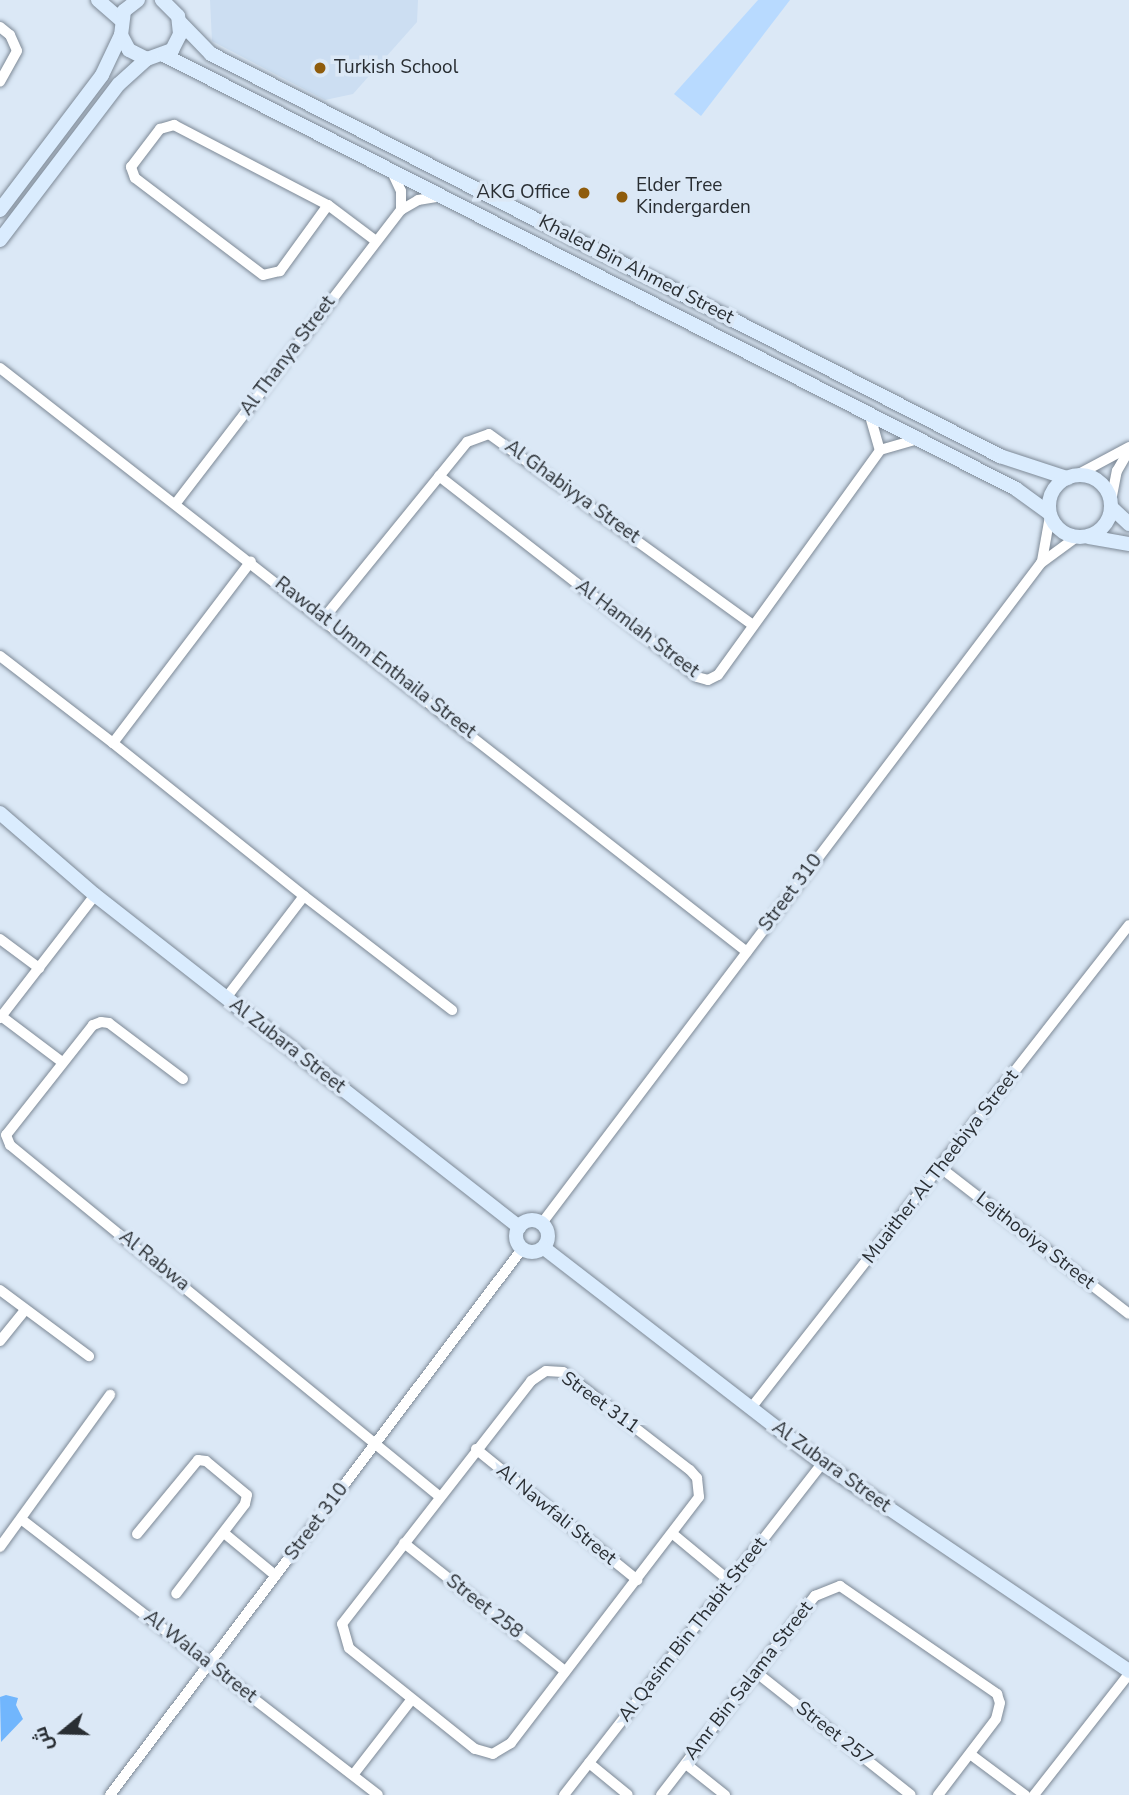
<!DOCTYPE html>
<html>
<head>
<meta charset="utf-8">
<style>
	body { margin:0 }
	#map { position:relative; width:1129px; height:1795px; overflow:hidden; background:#dbe8f6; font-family:"Nunito Sans",Cairo,sans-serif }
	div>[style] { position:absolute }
	.built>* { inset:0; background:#ccdef2 }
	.green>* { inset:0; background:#b8daff }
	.forest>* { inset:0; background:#71b6fd }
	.roads { filter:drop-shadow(0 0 2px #7d8996) drop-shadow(0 0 2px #7d8996) }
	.street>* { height:10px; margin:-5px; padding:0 5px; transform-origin:5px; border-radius:5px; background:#fff }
	.secondary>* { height:14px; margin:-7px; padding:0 7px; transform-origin:7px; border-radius:7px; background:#daecfe }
	.secondary>.ring { margin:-7px; padding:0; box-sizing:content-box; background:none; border:14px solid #daecfe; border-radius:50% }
	.dots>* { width:19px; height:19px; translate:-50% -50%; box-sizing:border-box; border:4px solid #dbe8f6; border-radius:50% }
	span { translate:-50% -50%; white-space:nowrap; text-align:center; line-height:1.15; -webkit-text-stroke:7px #dbe8f6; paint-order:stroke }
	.poi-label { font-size:19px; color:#292e33 }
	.left { translate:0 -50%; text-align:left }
	.right { translate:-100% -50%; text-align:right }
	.street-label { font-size:19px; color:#292e33 }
	.north { position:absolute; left:28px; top:1697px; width:70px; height:70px; -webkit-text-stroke:5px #dbe8f6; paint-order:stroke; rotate:251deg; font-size:19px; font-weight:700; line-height:28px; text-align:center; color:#292e33 }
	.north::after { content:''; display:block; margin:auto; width:24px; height:32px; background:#292e33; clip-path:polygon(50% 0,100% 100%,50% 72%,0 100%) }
</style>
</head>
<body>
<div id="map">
	<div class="built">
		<div style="clip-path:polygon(418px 0,417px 22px,353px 94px,325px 100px,212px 41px,210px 0)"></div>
	</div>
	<div class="green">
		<div style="clip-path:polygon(758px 0,790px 0,701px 116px,674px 94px)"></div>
	</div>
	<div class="forest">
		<div style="clip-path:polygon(6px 1695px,18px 1698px,16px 1705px,23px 1719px,1px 1742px,0 1697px)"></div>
	</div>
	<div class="roads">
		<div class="street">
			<div style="left:0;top:27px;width:13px;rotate:39deg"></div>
			<div style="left:10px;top:35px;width:17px;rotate:66deg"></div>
			<div style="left:17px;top:51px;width:35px;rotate:119deg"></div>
			<div style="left:393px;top:174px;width:19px;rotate:65deg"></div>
			<div style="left:401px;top:191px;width:19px;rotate:90deg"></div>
			<div style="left:328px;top:205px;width:82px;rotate:126deg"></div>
			<div style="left:280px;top:271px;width:17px;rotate:167deg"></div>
			<div style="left:263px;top:275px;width:161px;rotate:-142.8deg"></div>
			<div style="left:135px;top:178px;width:12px;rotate:-110deg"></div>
			<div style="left:131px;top:167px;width:48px;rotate:-52.7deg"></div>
			<div style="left:160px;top:129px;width:15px;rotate:-16deg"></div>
			<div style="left:174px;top:125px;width:174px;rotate:27.5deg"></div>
			<div style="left:328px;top:205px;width:60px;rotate:36.9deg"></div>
			<div style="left:0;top:368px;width:948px;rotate:38.02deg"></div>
			<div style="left:870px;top:416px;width:35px;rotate:74deg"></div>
			<div style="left:1077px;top:475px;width:59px;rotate:-28.3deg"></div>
			<div style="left:439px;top:476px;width:327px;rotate:37.9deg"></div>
			<div style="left:697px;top:677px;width:11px;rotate:15deg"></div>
			<div style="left:708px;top:680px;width:11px;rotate:-27deg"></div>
			<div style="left:718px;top:675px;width:277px;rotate:-54.2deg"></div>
			<div style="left:880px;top:450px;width:37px;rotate:-16deg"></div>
			<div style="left:1111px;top:501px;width:31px;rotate:-79deg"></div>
			<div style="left:1117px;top:471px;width:24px;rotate:-60deg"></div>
			<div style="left:176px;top:503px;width:369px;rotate:-52.5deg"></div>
			<div style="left:401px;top:210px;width:20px;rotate:-30deg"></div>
			<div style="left:418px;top:200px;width:20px;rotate:-9deg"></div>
			<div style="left:1042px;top:561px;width:46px;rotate:-79.9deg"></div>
			<div style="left:324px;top:618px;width:227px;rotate:-50.9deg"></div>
			<div style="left:467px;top:442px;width:23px;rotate:-20deg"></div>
			<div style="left:489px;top:434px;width:326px;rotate:35.9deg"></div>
			<div style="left:0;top:656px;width:143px;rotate:37.6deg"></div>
			<div style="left:304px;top:896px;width:187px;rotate:37.6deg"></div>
			<div style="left:0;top:939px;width:49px;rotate:36.6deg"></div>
			<div style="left:226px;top:998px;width:128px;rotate:-52.6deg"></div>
			<div style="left:304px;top:896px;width:245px;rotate:-141.3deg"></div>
			<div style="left:113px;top:743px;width:228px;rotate:-52.8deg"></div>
			<div style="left:1px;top:1016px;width:76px;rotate:37deg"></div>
			<div style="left:0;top:1018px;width:155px;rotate:-52.3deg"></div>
			<div style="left:183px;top:1079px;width:93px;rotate:-142.9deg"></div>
			<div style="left:109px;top:1023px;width:8px;rotate:-173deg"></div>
			<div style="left:101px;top:1022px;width:9px;rotate:159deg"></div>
			<div style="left:93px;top:1025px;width:140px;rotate:128.3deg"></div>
			<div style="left:6px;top:1135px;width:11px;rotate:68deg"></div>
			<div style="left:10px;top:1145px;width:554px;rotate:39.29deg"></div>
			<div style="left:941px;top:1168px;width:238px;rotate:37.8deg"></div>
			<div style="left:542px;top:1223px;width:827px;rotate:-52.91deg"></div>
			<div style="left:1041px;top:563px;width:42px;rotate:-36.3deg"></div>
			<div style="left:0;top:1290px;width:111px;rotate:36.6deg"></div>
			<div style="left:0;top:1341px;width:40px;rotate:-51deg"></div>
			<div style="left:546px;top:1371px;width:17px;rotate:3deg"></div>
			<div style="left:563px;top:1372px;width:160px;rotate:37.7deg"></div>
			<div style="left:690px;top:1470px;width:11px;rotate:49deg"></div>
			<div style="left:697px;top:1478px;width:19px;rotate:84deg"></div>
			<div style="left:699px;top:1497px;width:310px;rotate:127.4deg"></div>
			<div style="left:511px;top:1743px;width:21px;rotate:149deg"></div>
			<div style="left:493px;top:1754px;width:19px;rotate:-164deg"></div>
			<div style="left:475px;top:1749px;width:161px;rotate:-141.3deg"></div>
			<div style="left:349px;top:1648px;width:25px;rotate:-106deg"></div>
			<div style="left:342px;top:1624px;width:308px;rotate:-52.1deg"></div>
			<div style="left:531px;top:1381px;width:18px;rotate:-34deg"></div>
			<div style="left:751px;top:1408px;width:613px;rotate:-51.95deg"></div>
			<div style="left:476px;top:1449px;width:208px;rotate:39.1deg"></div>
			<div style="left:21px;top:1519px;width:451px;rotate:37.7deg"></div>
			<div style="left:224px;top:1533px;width:67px;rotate:39.6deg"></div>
			<div style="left:137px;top:1534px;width:96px;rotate:-50.5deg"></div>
			<div style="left:198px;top:1460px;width:8px;rotate:7deg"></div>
			<div style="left:206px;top:1461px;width:53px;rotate:39.7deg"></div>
			<div style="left:247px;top:1495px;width:9px;rotate:103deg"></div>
			<div style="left:245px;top:1504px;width:113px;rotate:127.5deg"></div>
			<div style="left:673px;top:1534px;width:75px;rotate:39.6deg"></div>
			<div style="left:404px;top:1543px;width:206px;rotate:38.5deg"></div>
			<div style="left:0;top:1547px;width:188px;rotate:-54.1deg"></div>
			<div style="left:757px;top:1673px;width:196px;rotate:38.4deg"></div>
			<div style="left:970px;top:1754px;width:69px;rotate:36.7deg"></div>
			<div style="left:589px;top:1763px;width:50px;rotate:39.4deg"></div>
			<div style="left:686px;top:1764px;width:50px;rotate:38.5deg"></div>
			<div style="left:353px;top:1775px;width:96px;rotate:-52.2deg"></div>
			<div style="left:110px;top:1795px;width:684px;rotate:-52.96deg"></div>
			<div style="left:564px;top:1795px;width:420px;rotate:-52.1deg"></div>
			<div style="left:661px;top:1795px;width:252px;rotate:-52.3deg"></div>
			<div style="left:815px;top:1596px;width:27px;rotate:-22deg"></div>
			<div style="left:840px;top:1586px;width:191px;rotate:34.5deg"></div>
			<div style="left:997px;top:1694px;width:9px;rotate:72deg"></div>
			<div style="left:1000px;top:1703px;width:16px;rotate:104deg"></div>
			<div style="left:996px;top:1719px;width:96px;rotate:127.3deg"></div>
			<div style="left:1034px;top:1795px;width:154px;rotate:-51.9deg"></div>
		</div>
		<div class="secondary">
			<div style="left:98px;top:0;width:30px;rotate:41deg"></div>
			<div style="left:138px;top:0;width:18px;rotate:142deg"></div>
			<div style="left:124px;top:11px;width:24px;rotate:97deg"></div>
			<div style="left:121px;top:35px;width:17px;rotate:62deg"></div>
			<div style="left:129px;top:50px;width:20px;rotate:27deg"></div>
			<div style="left:147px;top:59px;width:27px;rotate:-20deg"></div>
			<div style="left:172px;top:50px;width:18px;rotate:-63deg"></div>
			<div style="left:180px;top:34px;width:18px;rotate:-96deg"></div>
			<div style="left:178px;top:16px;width:23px;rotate:-135deg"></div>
			<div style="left:180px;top:22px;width:45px;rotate:45.9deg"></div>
			<div style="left:211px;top:54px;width:886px;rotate:27deg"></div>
			<div style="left:1000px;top:456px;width:71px;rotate:18.2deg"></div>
			<div style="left:164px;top:55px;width:956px;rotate:26.99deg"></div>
			<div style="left:1016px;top:489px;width:41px;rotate:36deg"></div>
			<div style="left:0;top:210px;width:169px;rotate:-52.9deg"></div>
			<div style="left:102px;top:75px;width:44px;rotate:-64.6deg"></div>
			<div style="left:0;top:240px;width:196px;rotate:-52.7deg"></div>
			<div style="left:119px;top:84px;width:38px;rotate:-42deg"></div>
			<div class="ring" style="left:1049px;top:475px;width:48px;height:48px"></div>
			<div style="left:1111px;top:507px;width:25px;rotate:43deg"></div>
			<div style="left:1089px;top:537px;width:41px;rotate:9.9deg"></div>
			<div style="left:0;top:813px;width:125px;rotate:40.8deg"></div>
			<div style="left:95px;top:895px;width:539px;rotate:38.06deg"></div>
			<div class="ring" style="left:516px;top:1220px;width:18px;height:18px"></div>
			<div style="left:544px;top:1248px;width:351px;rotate:37.7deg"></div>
			<div style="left:822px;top:1463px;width:371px;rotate:34.1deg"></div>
		</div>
	</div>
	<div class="dots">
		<div style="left:320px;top:68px;background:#8f5c0c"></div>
		<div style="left:584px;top:193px;background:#8f5c0c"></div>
		<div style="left:622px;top:197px;background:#8f5c0c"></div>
	</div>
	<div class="poi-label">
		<span class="left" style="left:334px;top:68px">Turkish School</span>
		<span class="left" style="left:636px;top:197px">Elder Tree<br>Kindergarden</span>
		<span class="right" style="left:570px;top:193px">AKG Office</span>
	</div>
	<div class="street-label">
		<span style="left:636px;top:270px;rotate:27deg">Khaled Bin Ahmed Street</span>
		<span style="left:288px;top:356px;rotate:-53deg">Al Thanya Street</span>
		<span style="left:572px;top:492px;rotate:36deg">Al Ghabiyya Street</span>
		<span style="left:637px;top:629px;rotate:37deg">Al Hamlah Street</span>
		<span style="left:375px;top:658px;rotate:38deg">Rawdat Umm Enthaila Street</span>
		<span style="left:791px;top:893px;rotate:-53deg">Street 310</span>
		<span style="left:287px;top:1046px;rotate:38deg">Al Zubara Street</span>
		<span style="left:941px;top:1167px;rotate:-52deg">Muaither Al Theebiya Street</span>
		<span style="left:1035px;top:1241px;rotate:38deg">Lejthooiya Street</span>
		<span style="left:154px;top:1261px;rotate:39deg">Al Rabwa</span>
		<span style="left:600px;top:1403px;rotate:36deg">Street 311</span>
		<span style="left:831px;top:1467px;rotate:36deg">Al Zubara Street</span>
		<span style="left:556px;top:1515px;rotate:39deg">Al Nawfali Street</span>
		<span style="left:317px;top:1522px;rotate:-53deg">Street 310</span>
		<span style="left:484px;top:1607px;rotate:38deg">Street 258</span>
		<span style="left:693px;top:1630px;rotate:-52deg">Al Qasim Bin Thabit Street</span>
		<span style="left:200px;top:1657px;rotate:38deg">Al Walaa Street</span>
		<span style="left:749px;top:1681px;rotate:-52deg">Amr Bin Salama Street</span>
		<span style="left:834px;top:1734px;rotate:38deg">Street 257</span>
	</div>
	<div class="north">ش</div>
</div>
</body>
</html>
